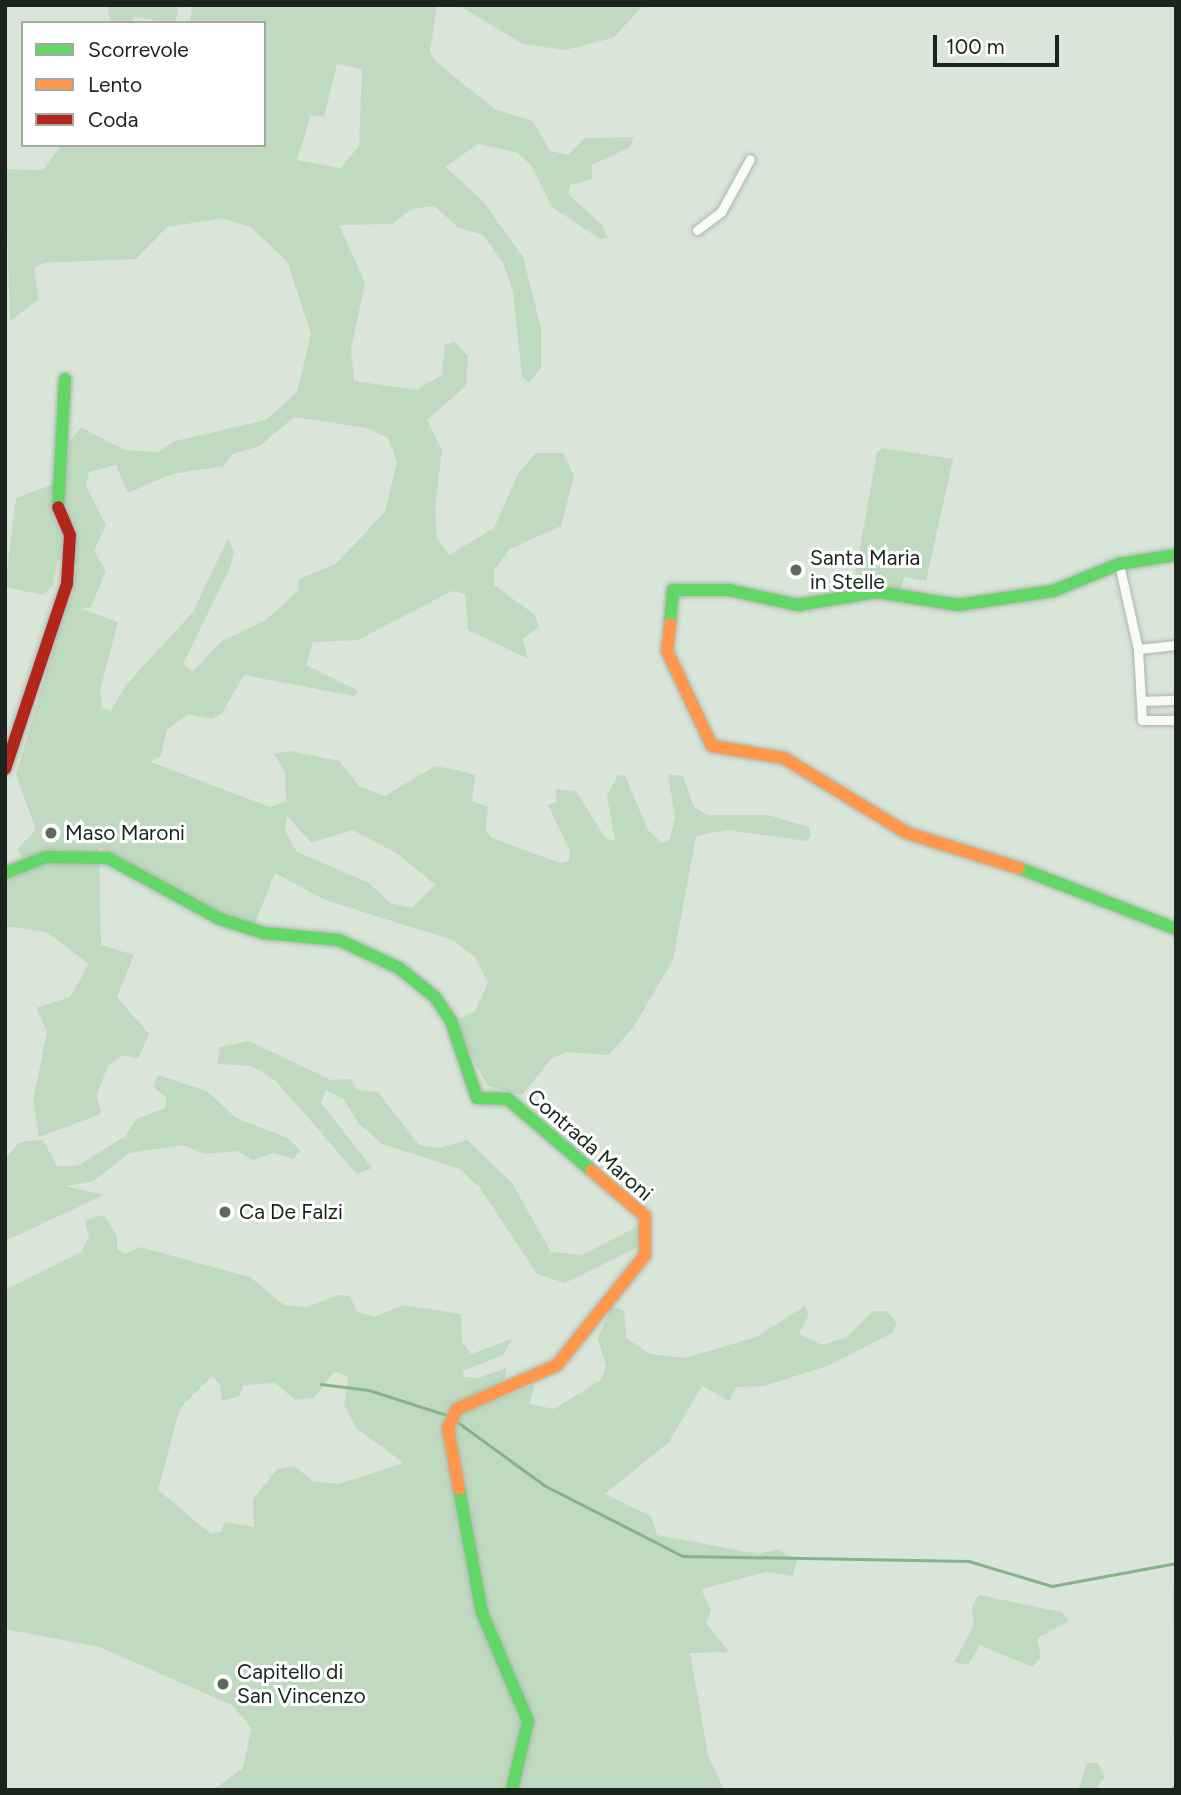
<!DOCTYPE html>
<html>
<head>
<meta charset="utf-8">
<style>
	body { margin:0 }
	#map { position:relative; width:1181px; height:1795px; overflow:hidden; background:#d8e5d8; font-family:Figtree,sans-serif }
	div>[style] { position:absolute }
	.built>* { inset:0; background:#cee5cf }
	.green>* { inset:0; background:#bfdac0 }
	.stream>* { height:2.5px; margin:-1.25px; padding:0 1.25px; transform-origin:1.25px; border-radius:1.25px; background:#88b28b }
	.roads { filter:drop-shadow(0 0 2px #adb7ad) drop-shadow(0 0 2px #adb7ad) }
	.street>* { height:9px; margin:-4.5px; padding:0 4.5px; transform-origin:4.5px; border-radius:4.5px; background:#f9fbf9 }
	.fast>* { height:12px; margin:-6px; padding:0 6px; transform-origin:6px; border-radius:6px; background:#63d668 }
	.slow>* { height:12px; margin:-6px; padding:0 6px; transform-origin:6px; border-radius:6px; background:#ff974d }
	.jam>* { height:12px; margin:-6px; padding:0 6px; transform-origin:6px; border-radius:6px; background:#b3261e }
	.dots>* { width:19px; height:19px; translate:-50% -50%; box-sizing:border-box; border:4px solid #fff; border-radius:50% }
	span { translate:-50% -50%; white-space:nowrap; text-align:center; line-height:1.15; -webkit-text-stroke:6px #fff; paint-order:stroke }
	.poi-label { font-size:21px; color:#1b241c }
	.left { translate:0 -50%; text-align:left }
	.street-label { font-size:21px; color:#1b241c }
	.frame { position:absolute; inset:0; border:7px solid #1b241c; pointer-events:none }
	.legend { position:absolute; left:21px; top:21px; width:245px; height:126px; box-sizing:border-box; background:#fff; border:2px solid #a4a7a4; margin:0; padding:9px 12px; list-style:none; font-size:21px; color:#1b241c }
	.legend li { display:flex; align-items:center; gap:14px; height:35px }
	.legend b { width:35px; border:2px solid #a4a7a4 }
	.scale { position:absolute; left:933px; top:35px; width:126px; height:32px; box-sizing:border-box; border:4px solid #1b241c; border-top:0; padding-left:9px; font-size:21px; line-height:24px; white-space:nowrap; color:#1b241c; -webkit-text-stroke:5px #fff; paint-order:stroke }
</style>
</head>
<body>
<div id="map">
	<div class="built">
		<div style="clip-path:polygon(1176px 1583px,1176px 1736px,1173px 1736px,1171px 1591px)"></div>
	</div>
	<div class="green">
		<div style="clip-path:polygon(108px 5px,178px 5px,177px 16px,175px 23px,134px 17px,131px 23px,110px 23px)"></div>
		<div style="clip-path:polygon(evenodd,192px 5px,437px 5px,430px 51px,436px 62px,495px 109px,533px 121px,550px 151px,568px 155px,585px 138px,634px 137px,630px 147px,592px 165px,592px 179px,570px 185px,568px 194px,602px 225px,608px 238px,600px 239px,552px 207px,531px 165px,516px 152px,478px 144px,445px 167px,482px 200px,523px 257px,541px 328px,541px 368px,529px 383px,522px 376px,513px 291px,503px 263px,483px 235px,458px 227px,434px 206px,412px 209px,392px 224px,339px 225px,365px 283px,351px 349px,354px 381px,416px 390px,442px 375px,445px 345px,454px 341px,468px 356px,466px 386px,427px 420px,442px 450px,435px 507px,437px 538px,449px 555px,494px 528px,518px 474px,536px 453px,563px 453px,574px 476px,561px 526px,510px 549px,494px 570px,494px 585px,535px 615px,539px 627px,523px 639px,528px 659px,468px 630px,465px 594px,452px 591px,358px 640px,313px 642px,306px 665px,358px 691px,354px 696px,244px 675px,222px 713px,212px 719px,188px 714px,167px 730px,161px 756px,151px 762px,270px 807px,286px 801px,285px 772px,274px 754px,290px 751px,339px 761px,359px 786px,385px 796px,435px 766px,457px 770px,475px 775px,472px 801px,488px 807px,486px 831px,492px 838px,560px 863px,569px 861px,570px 851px,548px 805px,556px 802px,556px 789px,576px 791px,606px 839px,615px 840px,607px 796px,618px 775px,625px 776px,648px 830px,662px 843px,670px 839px,675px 817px,668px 774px,683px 776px,694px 807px,708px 815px,768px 815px,809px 827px,811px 835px,806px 841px,727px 830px,696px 836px,673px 960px,633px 1028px,608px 1055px,566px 1052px,551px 1059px,522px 1095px,488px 1086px,457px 1031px,459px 1019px,475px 1011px,488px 983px,475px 957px,452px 940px,325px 900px,275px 873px,254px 926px,225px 919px,99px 847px,101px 945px,134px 955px,117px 997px,149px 1034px,138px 1059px,124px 1055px,108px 1065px,97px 1095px,101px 1114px,39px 1137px,33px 1101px,47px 1031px,36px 1008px,70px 997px,89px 964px,46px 932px,5px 926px,5px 869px,24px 859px,17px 849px,36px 830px,16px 775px,77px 568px,70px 558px,58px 560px,53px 585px,43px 595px,5px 587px,16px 498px,54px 484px,68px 444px,81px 427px,124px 450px,158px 452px,175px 441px,266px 420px,297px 392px,311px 334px,287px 261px,252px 228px,223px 218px,167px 227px,136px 259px,43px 263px,34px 269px,39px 299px,10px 321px,5px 169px,43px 170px,61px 145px,264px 145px,264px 23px,190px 23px,192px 5px,337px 64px,362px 69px,359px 146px,341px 168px,297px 160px,311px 115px,324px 117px,337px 64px,192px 5px,294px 417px,367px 428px,388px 438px,397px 461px,385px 512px,336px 564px,299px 579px,298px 591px,266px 620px,222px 641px,193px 671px,183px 664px,230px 568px,234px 552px,228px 538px,193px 612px,126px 685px,111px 711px,102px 708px,100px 690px,118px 622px,82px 609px,91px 607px,106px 571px,94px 551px,106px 525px,86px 486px,89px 472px,116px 465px,128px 493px,172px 474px,224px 466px,232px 454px,260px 446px,294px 417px,192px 5px,287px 816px,311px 843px,353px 830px,398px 854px,435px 885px,412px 908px,390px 903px,369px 883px,297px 852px,285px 831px,287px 816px)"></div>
		<div style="clip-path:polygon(458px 5px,644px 5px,613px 38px,565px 50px,523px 44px)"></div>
		<div style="clip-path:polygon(883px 448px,953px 459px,926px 581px,904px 577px,900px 595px,854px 582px,877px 452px)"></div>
		<div style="clip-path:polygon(249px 1041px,331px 1080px,351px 1079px,357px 1090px,378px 1092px,419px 1145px,439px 1148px,467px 1140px,512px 1183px,551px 1252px,582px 1255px,644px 1223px,642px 1245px,565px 1283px,537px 1274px,480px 1188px,460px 1169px,382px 1144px,358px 1123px,344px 1099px,326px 1090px,321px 1103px,372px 1168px,357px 1174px,276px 1081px,252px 1066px,217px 1064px,220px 1047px)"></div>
		<div style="clip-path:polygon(158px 1075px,207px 1091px,236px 1118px,288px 1138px,301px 1151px,293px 1159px,273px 1153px,253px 1160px,236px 1151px,204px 1154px,183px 1145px,129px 1153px,94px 1181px,66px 1186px,104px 1195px,5px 1241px,5px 1159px,19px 1142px,43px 1140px,57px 1166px,77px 1166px,124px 1137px,137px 1119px,165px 1108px,167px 1098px,153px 1086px)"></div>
		<div style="clip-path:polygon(evenodd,104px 1215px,117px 1236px,117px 1249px,125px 1254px,140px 1247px,250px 1277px,284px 1305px,307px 1307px,339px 1295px,350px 1296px,357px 1312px,374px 1317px,403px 1305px,461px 1314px,462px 1342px,471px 1354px,512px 1339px,503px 1355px,463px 1371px,464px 1377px,478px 1378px,506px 1368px,505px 1378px,486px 1391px,489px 1403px,535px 1384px,529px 1404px,554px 1409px,601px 1380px,606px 1366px,598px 1339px,611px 1307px,624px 1310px,626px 1338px,650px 1354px,685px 1358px,756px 1337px,805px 1306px,809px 1315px,799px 1334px,822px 1345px,847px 1337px,873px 1311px,887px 1311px,897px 1323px,892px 1333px,830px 1365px,764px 1386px,736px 1387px,729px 1401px,702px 1386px,669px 1442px,605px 1494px,651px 1516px,657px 1535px,759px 1554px,777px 1549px,797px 1560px,793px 1576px,767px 1572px,701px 1589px,711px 1610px,706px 1623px,729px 1652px,690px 1653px,708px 1755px,724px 1790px,213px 1790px,242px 1769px,245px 1759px,251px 1728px,232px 1705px,99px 1647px,5px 1629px,5px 1290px,81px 1252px,89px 1237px,85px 1220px,104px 1215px,334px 1372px,348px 1376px,344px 1405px,356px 1428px,404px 1463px,338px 1484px,313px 1481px,294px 1466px,277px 1469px,253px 1499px,254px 1527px,224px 1522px,222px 1531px,211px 1534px,158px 1490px,180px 1408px,212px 1376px,220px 1384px,222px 1401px,240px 1396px,243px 1385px,275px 1383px,295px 1400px,314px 1398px,334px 1372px)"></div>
		<div style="clip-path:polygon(979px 1595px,1061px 1612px,1069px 1621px,1037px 1638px,1041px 1658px,1032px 1667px,980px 1645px,968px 1665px,954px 1662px,974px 1625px,972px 1607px)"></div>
		<div style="clip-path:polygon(1087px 1763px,1098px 1763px,1105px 1777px,1095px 1790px,1078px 1790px)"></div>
	</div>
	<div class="stream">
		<div style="left:321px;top:1384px;width:48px;rotate:7.1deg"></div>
		<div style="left:369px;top:1390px;width:85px;rotate:17.8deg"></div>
		<div style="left:455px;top:1420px;width:110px;rotate:36.1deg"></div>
		<div style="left:544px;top:1485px;width:156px;rotate:27.1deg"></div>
		<div style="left:683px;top:1556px;width:286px;rotate:1deg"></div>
		<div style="left:969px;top:1561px;width:87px;rotate:16.8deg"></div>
		<div style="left:1052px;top:1586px;width:126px;rotate:-10.5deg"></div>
		<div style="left:1171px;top:1790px;width:7px;rotate:-45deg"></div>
	</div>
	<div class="roads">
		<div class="street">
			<div style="left:697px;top:230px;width:30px;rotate:-37deg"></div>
			<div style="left:721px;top:212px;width:60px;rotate:-61.3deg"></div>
			<div style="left:1119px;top:564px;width:87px;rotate:77.4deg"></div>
			<div style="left:1138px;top:649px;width:71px;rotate:86.8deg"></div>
			<div style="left:1142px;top:720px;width:34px"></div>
			<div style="left:1138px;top:649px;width:38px;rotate:-6deg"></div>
			<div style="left:1141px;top:701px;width:35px;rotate:-2deg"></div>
		</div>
		<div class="fast">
			<div style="left:58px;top:507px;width:128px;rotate:-86.9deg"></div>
			<div style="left:670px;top:624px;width:34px;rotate:-85deg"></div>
			<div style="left:673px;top:590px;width:56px"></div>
			<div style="left:729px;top:590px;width:71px;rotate:12.3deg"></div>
			<div style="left:798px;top:605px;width:80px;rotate:-9.3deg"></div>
			<div style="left:877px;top:592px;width:82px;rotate:9.1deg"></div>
			<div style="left:958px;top:605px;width:96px;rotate:-8.4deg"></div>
			<div style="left:1053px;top:591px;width:71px;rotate:-22.2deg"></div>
			<div style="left:1119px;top:564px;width:58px;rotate:-9deg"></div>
			<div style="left:1019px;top:868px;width:168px;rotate:21.2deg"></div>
			<div style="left:5px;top:873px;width:44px;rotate:-21.3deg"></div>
			<div style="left:46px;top:857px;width:62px;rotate:0.9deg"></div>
			<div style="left:108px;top:858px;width:128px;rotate:28.6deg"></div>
			<div style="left:220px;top:919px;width:46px;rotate:17.7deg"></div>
			<div style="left:264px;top:933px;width:75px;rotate:5.3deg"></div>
			<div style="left:339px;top:940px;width:66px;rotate:25deg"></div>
			<div style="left:399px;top:968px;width:46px;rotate:38.9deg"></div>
			<div style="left:435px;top:997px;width:29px;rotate:56deg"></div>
			<div style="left:451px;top:1021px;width:81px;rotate:71.3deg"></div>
			<div style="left:477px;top:1098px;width:31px;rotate:2deg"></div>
			<div style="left:508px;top:1099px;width:111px;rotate:40.6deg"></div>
			<div style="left:459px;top:1489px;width:126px;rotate:79.5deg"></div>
			<div style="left:482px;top:1613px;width:117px;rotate:66.9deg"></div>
			<div style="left:528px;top:1721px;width:71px;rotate:103.1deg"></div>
		</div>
		<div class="slow">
			<div style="left:670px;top:624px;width:27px;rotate:96deg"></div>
			<div style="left:667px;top:651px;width:105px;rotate:64.7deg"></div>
			<div style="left:712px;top:746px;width:73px;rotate:9.5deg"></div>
			<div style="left:784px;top:758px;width:144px;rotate:31.4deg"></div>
			<div style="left:907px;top:833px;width:117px;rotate:17.4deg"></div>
			<div style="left:459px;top:1489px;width:62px;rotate:-100.2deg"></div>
			<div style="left:448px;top:1428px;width:21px;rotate:-65deg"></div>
			<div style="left:457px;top:1409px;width:109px;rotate:-23.7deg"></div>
			<div style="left:557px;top:1365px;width:141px;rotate:-51.3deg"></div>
			<div style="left:645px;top:1255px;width:39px;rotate:-90deg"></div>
			<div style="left:645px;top:1216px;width:70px;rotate:-139.7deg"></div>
		</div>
		<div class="jam">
			<div style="left:5px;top:769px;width:195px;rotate:-71.5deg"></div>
			<div style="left:67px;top:584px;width:49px;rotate:-86.5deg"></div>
			<div style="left:70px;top:535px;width:30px;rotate:-113deg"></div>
		</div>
	</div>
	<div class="dots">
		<div style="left:796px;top:570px;background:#5d685e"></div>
		<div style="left:51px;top:833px;background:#5d685e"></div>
		<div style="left:225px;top:1212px;background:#5d685e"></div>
		<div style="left:223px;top:1684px;background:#5d685e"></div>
	</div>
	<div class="poi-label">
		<span class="left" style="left:810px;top:570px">Santa Maria<br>in Stelle</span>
		<span class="left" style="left:65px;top:833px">Maso Maroni</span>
		<span class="left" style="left:239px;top:1212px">Ca De Falzi</span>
		<span class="left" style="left:237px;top:1684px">Capitello di<br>San Vincenzo</span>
	</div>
	<div class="street-label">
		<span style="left:590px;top:1145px;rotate:41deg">Contrada Maroni</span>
	</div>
	<div class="frame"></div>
	<ul class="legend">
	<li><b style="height:9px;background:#63d668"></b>Scorrevole</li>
	<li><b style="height:9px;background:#ff974d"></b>Lento</li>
	<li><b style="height:9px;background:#b3261e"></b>Coda</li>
	</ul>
	<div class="scale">100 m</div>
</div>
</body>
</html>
